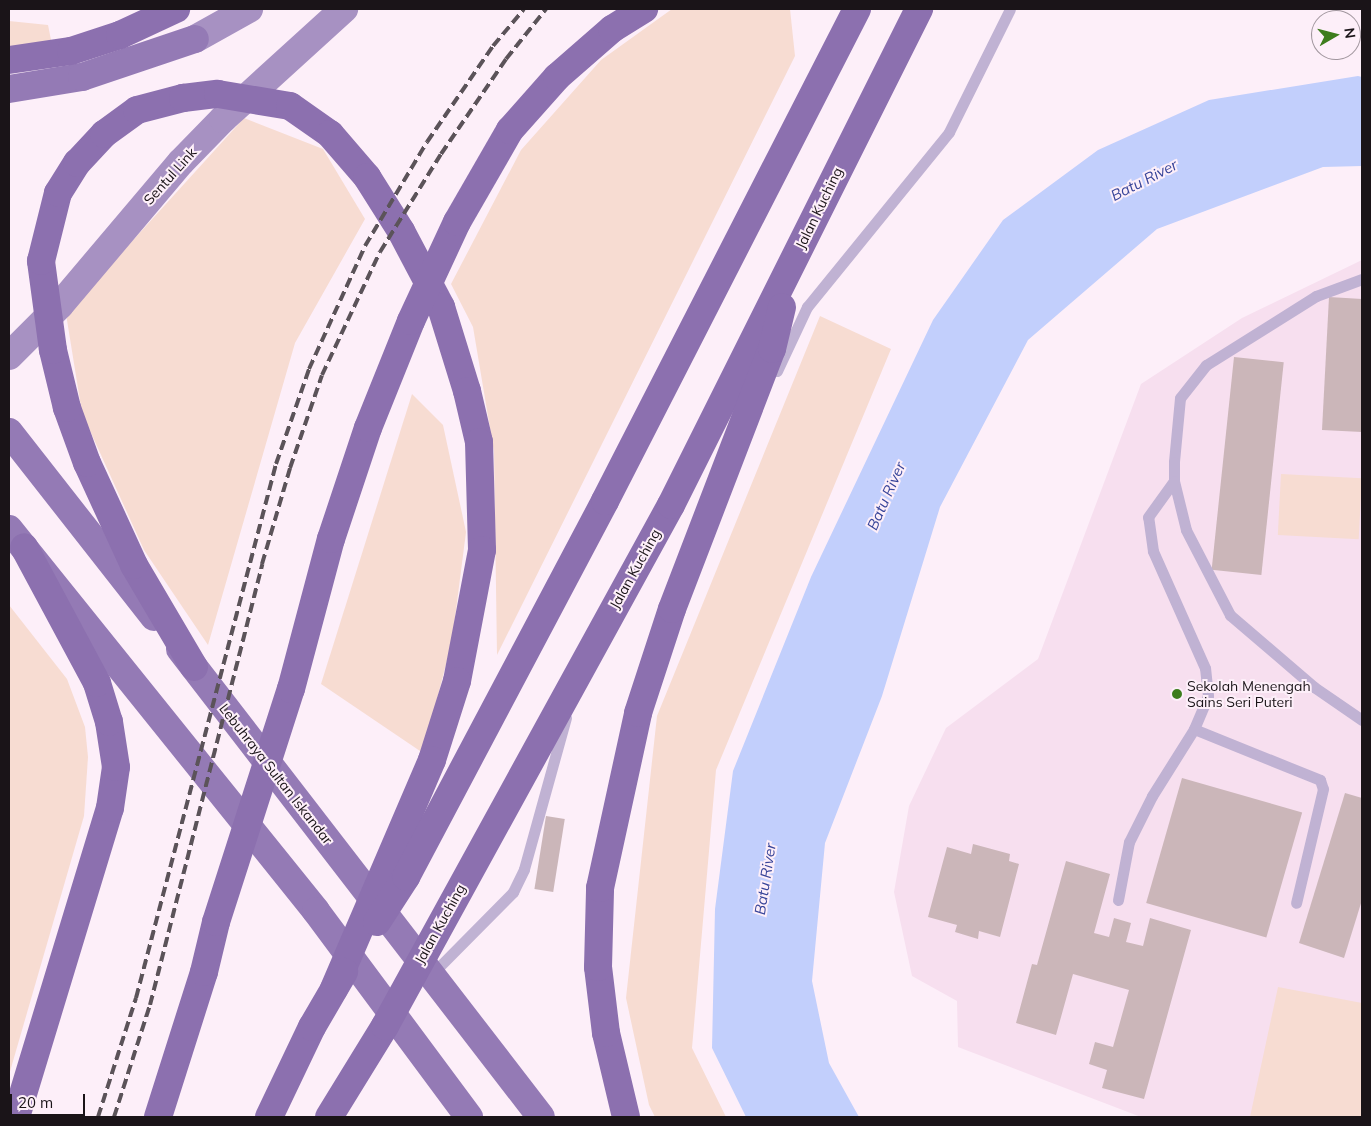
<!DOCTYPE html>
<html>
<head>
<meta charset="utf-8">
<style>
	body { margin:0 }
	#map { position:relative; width:1371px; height:1126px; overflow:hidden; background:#fdeff9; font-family:Mulish,sans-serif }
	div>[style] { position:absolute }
	.built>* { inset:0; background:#f7dfef }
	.green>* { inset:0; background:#f7dcd2; transform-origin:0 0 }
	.water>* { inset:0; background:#c2cffc }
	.building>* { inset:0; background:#cbb6b9; transform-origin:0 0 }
	.service>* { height:11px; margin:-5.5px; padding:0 5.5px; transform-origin:5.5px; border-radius:5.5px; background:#c0b2d3 }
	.secondary>* { height:28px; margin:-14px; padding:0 14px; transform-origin:14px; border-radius:14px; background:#a791c2 }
	.primary>* { height:28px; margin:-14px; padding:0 14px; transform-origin:14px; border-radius:14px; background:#947ab5 }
	.trunk>* { height:28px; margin:-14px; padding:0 14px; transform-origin:14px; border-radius:14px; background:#8c70af }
	.rail>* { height:4px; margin-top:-2px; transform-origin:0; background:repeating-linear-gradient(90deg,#5b5359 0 10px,transparent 0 15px) }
	.dots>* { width:14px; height:14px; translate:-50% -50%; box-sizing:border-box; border:2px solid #fdeff9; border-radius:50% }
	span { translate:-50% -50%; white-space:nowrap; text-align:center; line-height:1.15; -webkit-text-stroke:4px #fdeff9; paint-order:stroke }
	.street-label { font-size:14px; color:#1a1418 }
	.poi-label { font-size:14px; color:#1a1418 }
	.left { translate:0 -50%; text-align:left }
	.water-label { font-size:15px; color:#374499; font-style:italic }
	.frame { position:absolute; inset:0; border:10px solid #1a1418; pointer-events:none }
	.north { position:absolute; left:1311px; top:10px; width:50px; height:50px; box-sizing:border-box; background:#fdeff9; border:1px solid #a2979f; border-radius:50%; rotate:82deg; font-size:14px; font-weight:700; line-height:20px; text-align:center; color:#1a1418 }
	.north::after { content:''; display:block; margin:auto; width:18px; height:22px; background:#3d7d1d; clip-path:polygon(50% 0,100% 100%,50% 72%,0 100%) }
	.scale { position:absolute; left:10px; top:1094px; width:75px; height:22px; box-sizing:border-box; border:2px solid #1a1418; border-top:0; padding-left:6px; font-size:15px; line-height:18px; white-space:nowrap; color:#1a1418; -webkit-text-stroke:4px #fdeff9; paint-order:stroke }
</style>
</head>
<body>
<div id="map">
	<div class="built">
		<div style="clip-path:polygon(1362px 260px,1362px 1117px,1141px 1117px,958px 1047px,957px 1001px,912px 976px,894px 892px,909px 806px,946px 728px,1038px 659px,1141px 384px,1242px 318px)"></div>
	</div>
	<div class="green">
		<div style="clip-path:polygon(672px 9px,790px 9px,795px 56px,497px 655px,494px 452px,473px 327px,451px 284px,521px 150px,601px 60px)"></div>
		<div style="clip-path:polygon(9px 21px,48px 25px,52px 45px,9px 47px)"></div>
		<div style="clip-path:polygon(244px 118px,323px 149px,365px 219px,295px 343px,208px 645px,144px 550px,82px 413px,66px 314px)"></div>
		<div style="clip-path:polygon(820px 316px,891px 349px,716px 770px,692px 1048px,726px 1117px,655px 1117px,649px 1105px,626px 998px,657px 716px)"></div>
		<div style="clip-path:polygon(412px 394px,443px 425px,466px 532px,452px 641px,423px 753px,321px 684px)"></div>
		<div style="left:1281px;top:474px;width:81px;height:61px;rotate:3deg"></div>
		<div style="clip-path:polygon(9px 605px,67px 679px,85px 727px,88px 757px,84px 816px,9px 1075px)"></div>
		<div style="clip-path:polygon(1278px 987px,1362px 1003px,1362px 1117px,1250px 1117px)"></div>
	</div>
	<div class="water">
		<div style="clip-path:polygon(1358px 76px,1362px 77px,1362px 166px,1323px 167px,1157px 229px,1028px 340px,940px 507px,882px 696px,825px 843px,812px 981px,829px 1063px,859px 1117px,746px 1117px,712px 1048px,715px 909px,733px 771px,811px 577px,933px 320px,1003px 220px,1098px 150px,1209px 100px)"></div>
	</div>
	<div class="building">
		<div style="clip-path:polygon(1329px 297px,1362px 299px,1362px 432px,1322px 430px)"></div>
		<div style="left:1234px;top:357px;width:50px;height:214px;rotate:6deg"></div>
		<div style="left:1182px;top:778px;width:125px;height:130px;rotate:16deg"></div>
		<div style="clip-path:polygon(1345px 793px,1362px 798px,1362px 900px,1344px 958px,1299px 943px)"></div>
		<div style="left:546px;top:816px;width:19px;height:74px;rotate:9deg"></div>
		<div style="clip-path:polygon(973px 844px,1010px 854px,1009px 861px,1019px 864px,1000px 937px,979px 931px,978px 939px,955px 932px,957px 925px,928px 917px,947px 847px,971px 854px)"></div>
		<div style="clip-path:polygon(1066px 861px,1110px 874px,1094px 933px,1109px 937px,1114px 918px,1131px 923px,1126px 942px,1143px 946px,1150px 918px,1191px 930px,1144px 1099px,1102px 1088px,1107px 1070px,1089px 1064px,1095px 1042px,1113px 1047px,1129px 990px,1073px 974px,1056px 1035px,1016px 1023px,1032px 964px,1037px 965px)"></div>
	</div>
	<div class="service">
		<div style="left:1362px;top:279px;width:49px;rotate:159.7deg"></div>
		<div style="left:1316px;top:296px;width:130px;rotate:147.9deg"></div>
		<div style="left:1206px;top:365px;width:42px;rotate:128.2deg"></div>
		<div style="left:1180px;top:398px;width:64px;rotate:95.4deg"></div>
		<div style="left:1174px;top:462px;width:19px;rotate:90deg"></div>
		<div style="left:1174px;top:481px;width:50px;rotate:76.2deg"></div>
		<div style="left:1186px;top:530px;width:96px;rotate:62.6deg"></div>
		<div style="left:1230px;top:615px;width:111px;rotate:40.6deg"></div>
		<div style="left:1314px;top:687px;width:58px;rotate:34.5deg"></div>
		<div style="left:777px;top:371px;width:71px;rotate:-64.9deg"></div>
		<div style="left:807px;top:307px;width:225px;rotate:-50.9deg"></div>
		<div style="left:949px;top:132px;width:137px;rotate:-63.6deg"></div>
		<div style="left:1194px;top:729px;width:136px;rotate:22deg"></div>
		<div style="left:1320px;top:780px;width:9px;rotate:72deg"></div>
		<div style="left:1323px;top:789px;width:117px;rotate:103.3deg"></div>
		<div style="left:1118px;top:900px;width:59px;rotate:-79.3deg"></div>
		<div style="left:1129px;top:842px;width:51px;rotate:-63.4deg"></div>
		<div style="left:1152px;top:796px;width:79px;rotate:-57.9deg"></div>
		<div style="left:1194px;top:729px;width:36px;rotate:-67deg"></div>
		<div style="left:1208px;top:696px;width:28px;rotate:-96deg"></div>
		<div style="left:1205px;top:668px;width:128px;rotate:-114deg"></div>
		<div style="left:1153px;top:551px;width:34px;rotate:-98deg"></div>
		<div style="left:1148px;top:517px;width:44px;rotate:-54.2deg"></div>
		<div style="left:431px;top:975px;width:117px;rotate:-45.3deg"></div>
		<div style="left:513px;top:892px;width:25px;rotate:-64deg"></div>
		<div style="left:524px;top:869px;width:157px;rotate:-74.5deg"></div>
	</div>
	<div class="secondary">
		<div style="left:195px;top:39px;width:62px;rotate:-29.1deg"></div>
		<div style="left:9px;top:356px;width:72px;rotate:-45deg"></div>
		<div style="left:60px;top:305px;width:187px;rotate:-49.8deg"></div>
		<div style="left:181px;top:162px;width:60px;rotate:-45.7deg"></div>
		<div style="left:223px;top:119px;width:164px;rotate:-42.3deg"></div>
	</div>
	<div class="primary">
		<div style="left:9px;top:89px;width:74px;rotate:-9.3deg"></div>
		<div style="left:82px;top:77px;width:119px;rotate:-18.6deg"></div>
		<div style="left:9px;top:432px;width:235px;rotate:51.9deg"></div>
		<div style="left:9px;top:529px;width:490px;rotate:51.2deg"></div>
		<div style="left:316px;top:911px;width:257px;rotate:53.4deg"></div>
		<div style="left:180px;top:649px;width:591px;rotate:52.35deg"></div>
	</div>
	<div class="trunk">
		<div style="left:9px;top:60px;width:63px;rotate:-8.3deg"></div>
		<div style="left:71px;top:51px;width:52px;rotate:-18.1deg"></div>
		<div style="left:120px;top:35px;width:62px;rotate:-24.9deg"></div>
		<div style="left:194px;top:667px;width:118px;rotate:-120.5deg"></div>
		<div style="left:134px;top:565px;width:112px;rotate:-114.7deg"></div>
		<div style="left:87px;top:463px;width:59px;rotate:-110deg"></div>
		<div style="left:67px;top:408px;width:60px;rotate:-103.6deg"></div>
		<div style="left:53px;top:350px;width:90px;rotate:-97.7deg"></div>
		<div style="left:41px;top:261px;width:70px;rotate:-76deg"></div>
		<div style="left:58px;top:193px;width:36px;rotate:-58deg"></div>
		<div style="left:77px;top:163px;width:40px;rotate:-47deg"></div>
		<div style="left:104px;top:134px;width:41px;rotate:-36deg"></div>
		<div style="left:137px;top:110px;width:48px;rotate:-14.6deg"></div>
		<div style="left:183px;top:98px;width:35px;rotate:-7deg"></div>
		<div style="left:218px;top:94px;width:73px;rotate:9.5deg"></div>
		<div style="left:290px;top:106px;width:49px;rotate:35deg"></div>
		<div style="left:330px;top:134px;width:57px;rotate:49.3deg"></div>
		<div style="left:367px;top:177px;width:64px;rotate:57.8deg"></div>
		<div style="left:401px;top:231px;width:86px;rotate:62.2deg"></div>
		<div style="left:441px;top:307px;width:88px;rotate:72.8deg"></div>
		<div style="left:467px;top:391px;width:52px;rotate:76.8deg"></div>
		<div style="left:479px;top:442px;width:108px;rotate:88.4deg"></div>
		<div style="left:482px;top:550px;width:133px;rotate:100.8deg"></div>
		<div style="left:457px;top:681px;width:83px;rotate:107.6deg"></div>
		<div style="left:432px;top:760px;width:249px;rotate:113.2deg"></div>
		<div style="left:377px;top:922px;width:54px;rotate:-57.2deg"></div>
		<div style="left:406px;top:877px;width:425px;rotate:-62.1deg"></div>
		<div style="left:605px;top:501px;width:553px;rotate:-62.88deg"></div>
		<div style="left:16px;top:1117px;width:323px;rotate:-73.1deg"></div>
		<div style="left:110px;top:808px;width:41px;rotate:-81.7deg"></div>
		<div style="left:116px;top:767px;width:46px;rotate:-98.8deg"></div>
		<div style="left:109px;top:722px;width:41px;rotate:-107.1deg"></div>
		<div style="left:97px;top:683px;width:154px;rotate:-118.2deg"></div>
		<div style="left:158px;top:1117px;width:152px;rotate:-72.4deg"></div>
		<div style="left:204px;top:972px;width:51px;rotate:-76.5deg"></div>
		<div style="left:216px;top:922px;width:245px;rotate:-72.2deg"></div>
		<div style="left:291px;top:689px;width:155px;rotate:-75.1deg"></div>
		<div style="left:331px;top:539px;width:117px;rotate:-71.6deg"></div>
		<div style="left:368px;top:428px;width:115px;rotate:-68.1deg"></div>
		<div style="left:411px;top:321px;width:109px;rotate:-65.1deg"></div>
		<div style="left:457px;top:222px;width:106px;rotate:-60.1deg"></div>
		<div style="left:510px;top:130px;width:71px;rotate:-48.4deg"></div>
		<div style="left:557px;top:77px;width:73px;rotate:-41.1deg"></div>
		<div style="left:612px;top:29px;width:38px;rotate:-32deg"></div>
		<div style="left:269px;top:1117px;width:100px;rotate:-64.5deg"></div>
		<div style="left:312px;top:1027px;width:64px;rotate:-59.8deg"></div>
		<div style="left:329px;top:1117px;width:107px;rotate:-58.4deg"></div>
		<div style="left:385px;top:1026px;width:594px;rotate:-61.24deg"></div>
		<div style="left:671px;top:505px;width:555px;rotate:-63.43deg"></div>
		<div style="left:626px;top:1117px;width:86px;rotate:-103.4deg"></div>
		<div style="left:606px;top:1033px;width:66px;rotate:-96.9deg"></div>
		<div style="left:598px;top:967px;width:79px;rotate:-88.5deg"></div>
		<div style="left:600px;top:888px;width:179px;rotate:-77.7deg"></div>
		<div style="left:638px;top:713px;width:109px;rotate:-71.9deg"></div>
		<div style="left:672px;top:609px;width:279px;rotate:-69deg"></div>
		<div style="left:772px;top:349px;width:43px;rotate:-76.6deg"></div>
	</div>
	<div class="rail">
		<div style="left:98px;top:1117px;width:125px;rotate:-72.3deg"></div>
		<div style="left:136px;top:998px;width:552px;rotate:-75.31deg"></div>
		<div style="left:276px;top:464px;width:101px;rotate:-70.8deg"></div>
		<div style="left:309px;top:369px;width:135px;rotate:-65.5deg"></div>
		<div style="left:365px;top:246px;width:121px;rotate:-59.2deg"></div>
		<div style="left:427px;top:142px;width:116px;rotate:-55.5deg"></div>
		<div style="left:493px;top:46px;width:48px;rotate:-50deg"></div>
		<div style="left:114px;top:1117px;width:118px;rotate:-72.2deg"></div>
		<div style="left:150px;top:1005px;width:455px;rotate:-75.7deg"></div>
		<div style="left:262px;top:564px;width:100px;rotate:-73.7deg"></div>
		<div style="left:290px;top:468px;width:98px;rotate:-71deg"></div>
		<div style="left:322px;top:375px;width:136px;rotate:-64.8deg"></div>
		<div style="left:380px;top:252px;width:115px;rotate:-58.1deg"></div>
		<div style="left:441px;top:154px;width:115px;rotate:-55.6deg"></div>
		<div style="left:506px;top:59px;width:64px;rotate:-51.3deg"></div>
	</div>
	<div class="dots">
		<div style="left:1177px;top:694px;background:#3d7d1d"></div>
	</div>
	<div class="street-label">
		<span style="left:170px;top:176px;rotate:-48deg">Sentul Link</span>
		<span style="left:819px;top:208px;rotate:-64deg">Jalan Kuching</span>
		<span style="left:635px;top:569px;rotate:-61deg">Jalan Kuching</span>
		<span style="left:276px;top:774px;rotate:52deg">Lebuhraya Sultan Iskandar</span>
		<span style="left:440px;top:924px;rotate:-61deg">Jalan Kuching</span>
	</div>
	<div class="poi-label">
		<span class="left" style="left:1187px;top:694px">Sekolah Menengah<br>Sains Seri Puteri</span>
	</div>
	<div class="water-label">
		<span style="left:1144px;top:180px;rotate:-27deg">Batu River</span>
		<span style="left:886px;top:496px;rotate:-66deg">Batu River</span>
		<span style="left:765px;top:879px;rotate:-81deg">Batu River</span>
	</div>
	<div class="frame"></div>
	<div class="north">N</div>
	<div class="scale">20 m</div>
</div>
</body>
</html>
